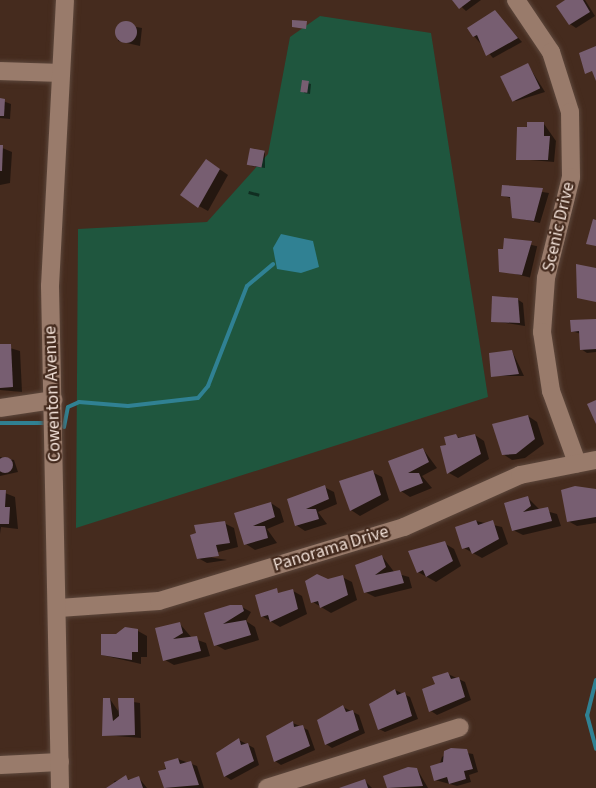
<!DOCTYPE html>
<html>
<head>
<meta charset="utf-8">
<style>
	body { margin:0 }
	#map { position:relative; width:596px; height:788px; overflow:hidden; background:#452b1e; font-family:"Source Sans 3",sans-serif }
	div>[style] { position:absolute }
	.green>* { inset:0; background:#1f563e }
	.water>* { inset:0; background:#308193 }
	.shadow>* { inset:0; background:#0007; transform-origin:0 0 }
	.stream>* { height:4px; margin:-2px; padding:0 2px; transform-origin:2px; border-radius:2px; background:#308193 }
	.building>* { inset:0; background:#775e71; transform-origin:0 0 }
	.round { border-radius:50% }
	.roads { filter:drop-shadow(0 0 2px #5d483d) drop-shadow(0 0 2px #5d483d) }
	.minor>* { height:18px; margin:-9px; padding:0 9px; transform-origin:9px; border-radius:9px; background:#997b6b }
	span { translate:-50% -50%; white-space:nowrap; text-align:center; line-height:1.15; -webkit-text-stroke:4.5px #452b1e; paint-order:stroke }
	.street-label { font-size:18px; color:#f0dfd6 }
</style>
</head>
<body>
<div id="map">
	<div class="green">
		<div style="clip-path:polygon(320px 16px,431px 33px,488px 397px,76px 528px,78px 229px,207px 222px,268px 154px,290px 37px)"></div>
	</div>
	<div class="water">
		<div style="clip-path:polygon(281px 234px,313px 241px,319px 267px,301px 273px,277px 269px,273px 248px)"></div>
	</div>
	<div class="shadow">
		<div style="clip-path:polygon(454px 0,481px 0,466px 11px)"></div>
		<div style="clip-path:polygon(568px 0,585px 0,595px 16px,576px 28px,570px 24px)"></div>
		<div style="clip-path:polygon(495px 12px,522px 42px,493px 58px,474px 36px)"></div>
		<div style="clip-path:polygon(119px 24px,142px 28px,140px 46px,118px 41px)"></div>
		<div style="clip-path:polygon(528px 65px,545px 92px,516px 101px,510px 98px)"></div>
		<div style="clip-path:polygon(303px 82px,311px 84px,310px 94px,304px 93px)"></div>
		<div style="clip-path:polygon(0 100px,11px 104px,10px 119px,0 118px)"></div>
		<div style="clip-path:polygon(544px 124px,556px 141px,554px 162px,518px 159px,519px 128px)"></div>
		<div style="clip-path:polygon(0 147px,12px 152px,10px 183px,0 185px)"></div>
		<div style="clip-path:polygon(265px 152px,265px 168px,251px 166px)"></div>
		<div style="clip-path:polygon(215px 166px,228px 175px,208px 211px,199px 206px)"></div>
		<div style="clip-path:polygon(503px 186px,549px 193px,540px 223px,513px 217px,512px 199px,502px 195px)"></div>
		<div style="left:249px;top:191px;width:11px;height:3px;rotate:15deg"></div>
		<div style="left:506px;top:239px;width:32px;height:32px;rotate:13deg"></div>
		<div style="clip-path:polygon(517px 299px,523px 303px,525px 326px,493px 321px)"></div>
		<div style="clip-path:polygon(596px 320px,596px 352px,587px 353px,581px 349px,581px 334px,572px 331px)"></div>
		<div style="clip-path:polygon(0 345px,20px 351px,22px 392px,0 390px)"></div>
		<div style="clip-path:polygon(512px 351px,524px 376px,493px 376px)"></div>
		<div style="clip-path:polygon(528px 416px,537px 422px,544px 444px,525px 458px,512px 460px,503px 454px)"></div>
		<div style="clip-path:polygon(475px 435px,484px 441px,489px 459px,458px 478px,449px 473px,446px 439px)"></div>
		<div style="clip-path:polygon(423px 449px,437px 468px,422px 476px,432px 488px,410px 497px,401px 491px,390px 462px)"></div>
		<div style="clip-path:polygon(0 457px,14px 460px,18px 472px,0 476px)"></div>
		<div style="clip-path:polygon(372px 472px,382px 477px,389px 500px,360px 516px,351px 510px)"></div>
		<div style="clip-path:polygon(324px 487px,334px 492px,337px 504px,318px 512px,327px 524px,305px 531px,296px 525px,289px 500px)"></div>
		<div style="clip-path:polygon(596px 490px,596px 523px,577px 526px,568px 521px)"></div>
		<div style="clip-path:polygon(0 491px,15px 497px,18px 529px,1px 527px,0 534px)"></div>
		<div style="clip-path:polygon(528px 498px,539px 509px,557px 514px,561px 526px,523px 535px,513px 530px)"></div>
		<div style="clip-path:polygon(271px 503px,280px 509px,284px 522px,267px 529px,277px 543px,255px 550px,246px 544px,236px 514px)"></div>
		<div style="clip-path:polygon(476px 521px,502px 527px,508px 544px,482px 558px,464px 548px)"></div>
		<div style="clip-path:polygon(224px 523px,234px 528px,238px 547px,203px 556px,227px 560px,207px 563px,198px 558px)"></div>
		<div style="clip-path:polygon(444px 543px,454px 549px,461px 566px,436px 582px,418px 572px)"></div>
		<div style="clip-path:polygon(382px 556px,395px 573px,409px 577px,412px 588px,375px 597px,365px 592px)"></div>
		<div style="clip-path:polygon(342px 577px,352px 582px,357px 600px,331px 613px,313px 602px,328px 581px)"></div>
		<div style="clip-path:polygon(293px 591px,302px 596px,307px 614px,280px 627px,262px 616px,257px 596px)"></div>
		<div style="clip-path:polygon(242px 607px,251px 612px,246px 621px,255px 627px,259px 640px,225px 650px,216px 645px,206px 614px)"></div>
		<div style="clip-path:polygon(180px 624px,192px 638px,206px 643px,210px 656px,174px 665px,165px 660px,157px 629px)"></div>
		<div style="clip-path:polygon(138px 631px,147px 636px,147px 657px,141px 657px,141px 664px,102px 655px,116px 636px)"></div>
		<div style="clip-path:polygon(448px 674px,465px 682px,471px 700px,437px 715px,431px 711px,436px 685px)"></div>
		<div style="clip-path:polygon(395px 690px,410px 697px,418px 719px,385px 732px,379px 729px)"></div>
		<div style="clip-path:polygon(110px 699px,118px 711px,120px 700px,140px 703px,141px 738px,104px 735px)"></div>
		<div style="clip-path:polygon(343px 707px,359px 715px,365px 733px,332px 748px,326px 744px)"></div>
		<div style="clip-path:polygon(293px 723px,308px 730px,315px 750px,281px 765px,275px 761px)"></div>
		<div style="clip-path:polygon(239px 740px,254px 748px,259px 765px,231px 780px,225px 776px)"></div>
		<div style="clip-path:polygon(451px 750px,473px 754px,478px 772px,469px 775px,471px 782px,457px 786px,435px 780px,442px 757px)"></div>
		<div style="clip-path:polygon(178px 759px,197px 766px,204px 788px,166px 788px,160px 772px)"></div>
		<div style="clip-path:polygon(417px 769px,428px 788px,389px 788px,385px 777px)"></div>
		<div style="clip-path:polygon(139px 778px,147px 788px,109px 788px,116px 786px,114px 781px)"></div>
		<div style="clip-path:polygon(365px 781px,372px 788px,343px 788px)"></div>
	</div>
	<div class="stream">
		<div style="left:0;top:423px;width:44px"></div>
		<div style="left:64px;top:427px;width:20px;rotate:-79deg"></div>
		<div style="left:68px;top:407px;width:12px;rotate:-24deg"></div>
		<div style="left:79px;top:402px;width:49px;rotate:4.7deg"></div>
		<div style="left:128px;top:406px;width:70px;rotate:-6.5deg"></div>
		<div style="left:198px;top:398px;width:16px;rotate:-50deg"></div>
		<div style="left:208px;top:386px;width:107px;rotate:-68.7deg"></div>
		<div style="left:247px;top:286px;width:34px;rotate:-40deg"></div>
		<div style="left:596px;top:680px;width:36px;rotate:104deg"></div>
		<div style="left:587px;top:715px;width:35px;rotate:75deg"></div>
	</div>
	<div class="building">
		<div style="clip-path:polygon(452px 0,471px 0,459px 9px)"></div>
		<div style="clip-path:polygon(565px 0,583px 0,590px 12px,569px 25px,556px 6px)"></div>
		<div style="clip-path:polygon(495px 10px,518px 38px,486px 56px,477px 35px,473px 37px,467px 28px)"></div>
		<div style="clip-path:polygon(292px 20px,307px 21px,306px 29px,292px 27px)"></div>
		<div class="round" style="left:115px;top:21px;width:22px;height:22px"></div>
		<div style="clip-path:polygon(596px 46px,596px 81px,592px 71px,585px 74px,579px 53px)"></div>
		<div style="left:528px;top:63px;width:28px;height:31px;rotate:64deg"></div>
		<div style="left:302px;top:80px;width:7px;height:12px;rotate:8deg"></div>
		<div style="clip-path:polygon(0 98px,5px 99px,4px 116px,0 116px)"></div>
		<div style="clip-path:polygon(527px 122px,544px 122px,544px 136px,550px 136px,548px 160px,516px 160px,517px 127px,527px 127px)"></div>
		<div style="clip-path:polygon(0 145px,3px 145px,2px 171px,0 171px)"></div>
		<div style="left:250px;top:148px;width:15px;height:17px;rotate:11deg"></div>
		<div style="clip-path:polygon(206px 159px,220px 169px,198px 208px,180px 195px)"></div>
		<div style="clip-path:polygon(502px 185px,543px 188px,534px 221px,512px 218px,510px 197px,501px 196px)"></div>
		<div style="clip-path:polygon(593px 219px,596px 220px,596px 246px,586px 244px)"></div>
		<div style="clip-path:polygon(504px 238px,532px 241px,522px 275px,499px 272px,498px 249px,503px 249px)"></div>
		<div style="clip-path:polygon(576px 264px,596px 268px,596px 302px,577px 298px)"></div>
		<div style="clip-path:polygon(492px 296px,518px 298px,520px 323px,491px 322px)"></div>
		<div style="clip-path:polygon(596px 319px,596px 349px,580px 350px,579px 331px,571px 332px,570px 320px)"></div>
		<div style="clip-path:polygon(0 344px,11px 344px,13px 387px,0 388px)"></div>
		<div style="clip-path:polygon(512px 350px,519px 374px,491px 377px,489px 353px)"></div>
		<div style="clip-path:polygon(596px 400px,596px 424px,587px 404px)"></div>
		<div style="clip-path:polygon(528px 415px,535px 439px,516px 454px,502px 455px,492px 424px)"></div>
		<div style="clip-path:polygon(456px 434px,458px 438px,475px 434px,481px 454px,447px 474px,440px 446px,446px 445px,444px 437px)"></div>
		<div style="clip-path:polygon(423px 448px,429px 462px,408px 473px,419px 473px,423px 483px,400px 492px,388px 461px)"></div>
		<div class="round" style="left:-3px;top:457px;width:16px;height:16px"></div>
		<div style="clip-path:polygon(373px 470px,381px 495px,350px 511px,339px 481px)"></div>
		<div style="clip-path:polygon(325px 485px,329px 499px,306px 509px,316px 509px,319px 519px,295px 526px,287px 499px)"></div>
		<div style="clip-path:polygon(575px 486px,596px 489px,596px 517px,567px 522px,561px 490px)"></div>
		<div style="clip-path:polygon(0 490px,6px 490px,5px 507px,10px 507px,9px 524px,0 524px)"></div>
		<div style="clip-path:polygon(528px 496px,531px 506px,523px 512px,548px 507px,552px 521px,512px 531px,504px 503px)"></div>
		<div style="clip-path:polygon(271px 502px,275px 517px,253px 526px,265px 526px,268px 538px,244px 545px,234px 513px)"></div>
		<div style="clip-path:polygon(476px 520px,478px 525px,493px 520px,499px 539px,472px 554px,469px 547px,462px 549px,455px 527px)"></div>
		<div style="clip-path:polygon(225px 521px,230px 543px,216px 545px,219px 556px,197px 559px,190px 535px,196px 533px,194px 525px)"></div>
		<div style="clip-path:polygon(445px 541px,453px 561px,426px 577px,423px 570px,417px 573px,408px 551px)"></div>
		<div style="clip-path:polygon(382px 555px,386px 567px,375px 575px,400px 570px,404px 583px,364px 593px,355px 565px)"></div>
		<div style="clip-path:polygon(317px 574px,328px 579px,343px 575px,348px 595px,320px 608px,318px 601px,311px 603px,305px 581px)"></div>
		<div style="clip-path:polygon(277px 588px,278px 593px,293px 589px,298px 609px,270px 622px,268px 615px,261px 617px,255px 595px)"></div>
		<div style="clip-path:polygon(230px 605px,242px 605px,244px 611px,223px 624px,246px 620px,251px 635px,214px 646px,204px 613px)"></div>
		<div style="clip-path:polygon(180px 622px,183px 633px,173px 639px,197px 636px,201px 651px,163px 661px,155px 628px)"></div>
		<div style="clip-path:polygon(125px 627px,138px 629px,138px 652px,132px 652px,132px 660px,101px 655px,101px 634px,116px 634px)"></div>
		<div style="clip-path:polygon(448px 672px,451px 679px,459px 677px,465px 697px,429px 712px,422px 689px,435px 684px,432px 677px)"></div>
		<div style="clip-path:polygon(395px 689px,397px 695px,405px 692px,412px 716px,378px 730px,369px 704px)"></div>
		<div style="clip-path:polygon(103px 698px,110px 698px,113px 721px,119px 716px,118px 698px,134px 698px,135px 735px,102px 736px)"></div>
		<div style="clip-path:polygon(343px 705px,346px 712px,353px 710px,359px 730px,325px 745px,317px 720px)"></div>
		<div style="clip-path:polygon(293px 721px,294px 727px,303px 725px,310px 746px,274px 762px,266px 736px)"></div>
		<div style="clip-path:polygon(239px 738px,241px 745px,248px 743px,254px 761px,224px 777px,216px 753px)"></div>
		<div style="clip-path:polygon(451px 748px,467px 749px,473px 769px,464px 771px,466px 779px,449px 784px,447px 777px,434px 781px,430px 766px,443px 762px,444px 751px)"></div>
		<div style="clip-path:polygon(178px 758px,180px 764px,191px 761px,199px 785px,164px 788px,158px 771px,166px 769px,164px 762px)"></div>
		<div style="clip-path:polygon(408px 767px,417px 768px,423px 786px,387px 788px,383px 776px)"></div>
		<div style="clip-path:polygon(126px 775px,128px 780px,139px 776px,143px 788px,106px 788px)"></div>
		<div style="clip-path:polygon(365px 779px,368px 788px,339px 788px)"></div>
	</div>
	<div class="roads">
		<div class="minor">
			<div style="left:516px;top:0;width:63px;rotate:56.1deg"></div>
			<div style="left:551px;top:52px;width:63px;rotate:72.4deg"></div>
			<div style="left:570px;top:112px;width:65px;rotate:89.1deg"></div>
			<div style="left:571px;top:177px;width:104px;rotate:103.9deg"></div>
			<div style="left:546px;top:278px;width:54px;rotate:94.2deg"></div>
			<div style="left:542px;top:332px;width:60px;rotate:81.3deg"></div>
			<div style="left:551px;top:391px;width:77px;rotate:70.1deg"></div>
			<div style="left:0;top:71px;width:61px;rotate:1.9deg"></div>
			<div style="left:0;top:408px;width:54px;rotate:-8.6deg"></div>
			<div style="left:59px;top:608px;width:100px;rotate:-4deg"></div>
			<div style="left:159px;top:601px;width:256px;rotate:-16.8deg"></div>
			<div style="left:404px;top:527px;width:127px;rotate:-24.1deg"></div>
			<div style="left:520px;top:475px;width:77px;rotate:-11.2deg"></div>
			<div style="left:0;top:765px;width:60px;rotate:-2.9deg"></div>
			<div style="left:60px;top:788px;width:502px;rotate:-91.14deg"></div>
			<div style="left:50px;top:286px;width:286px;rotate:-87deg"></div>
			<div style="left:267px;top:788px;width:202px;rotate:-17.5deg"></div>
		</div>
	</div>
	<div class="street-label">
		<span style="left:559px;top:227px;rotate:-77deg">Scenic Drive</span>
		<span style="left:53px;top:394px;rotate:-92deg">Cowenton Avenue</span>
		<span style="left:331px;top:549px;rotate:-17deg">Panorama Drive</span>
	</div>
</div>
</body>
</html>
